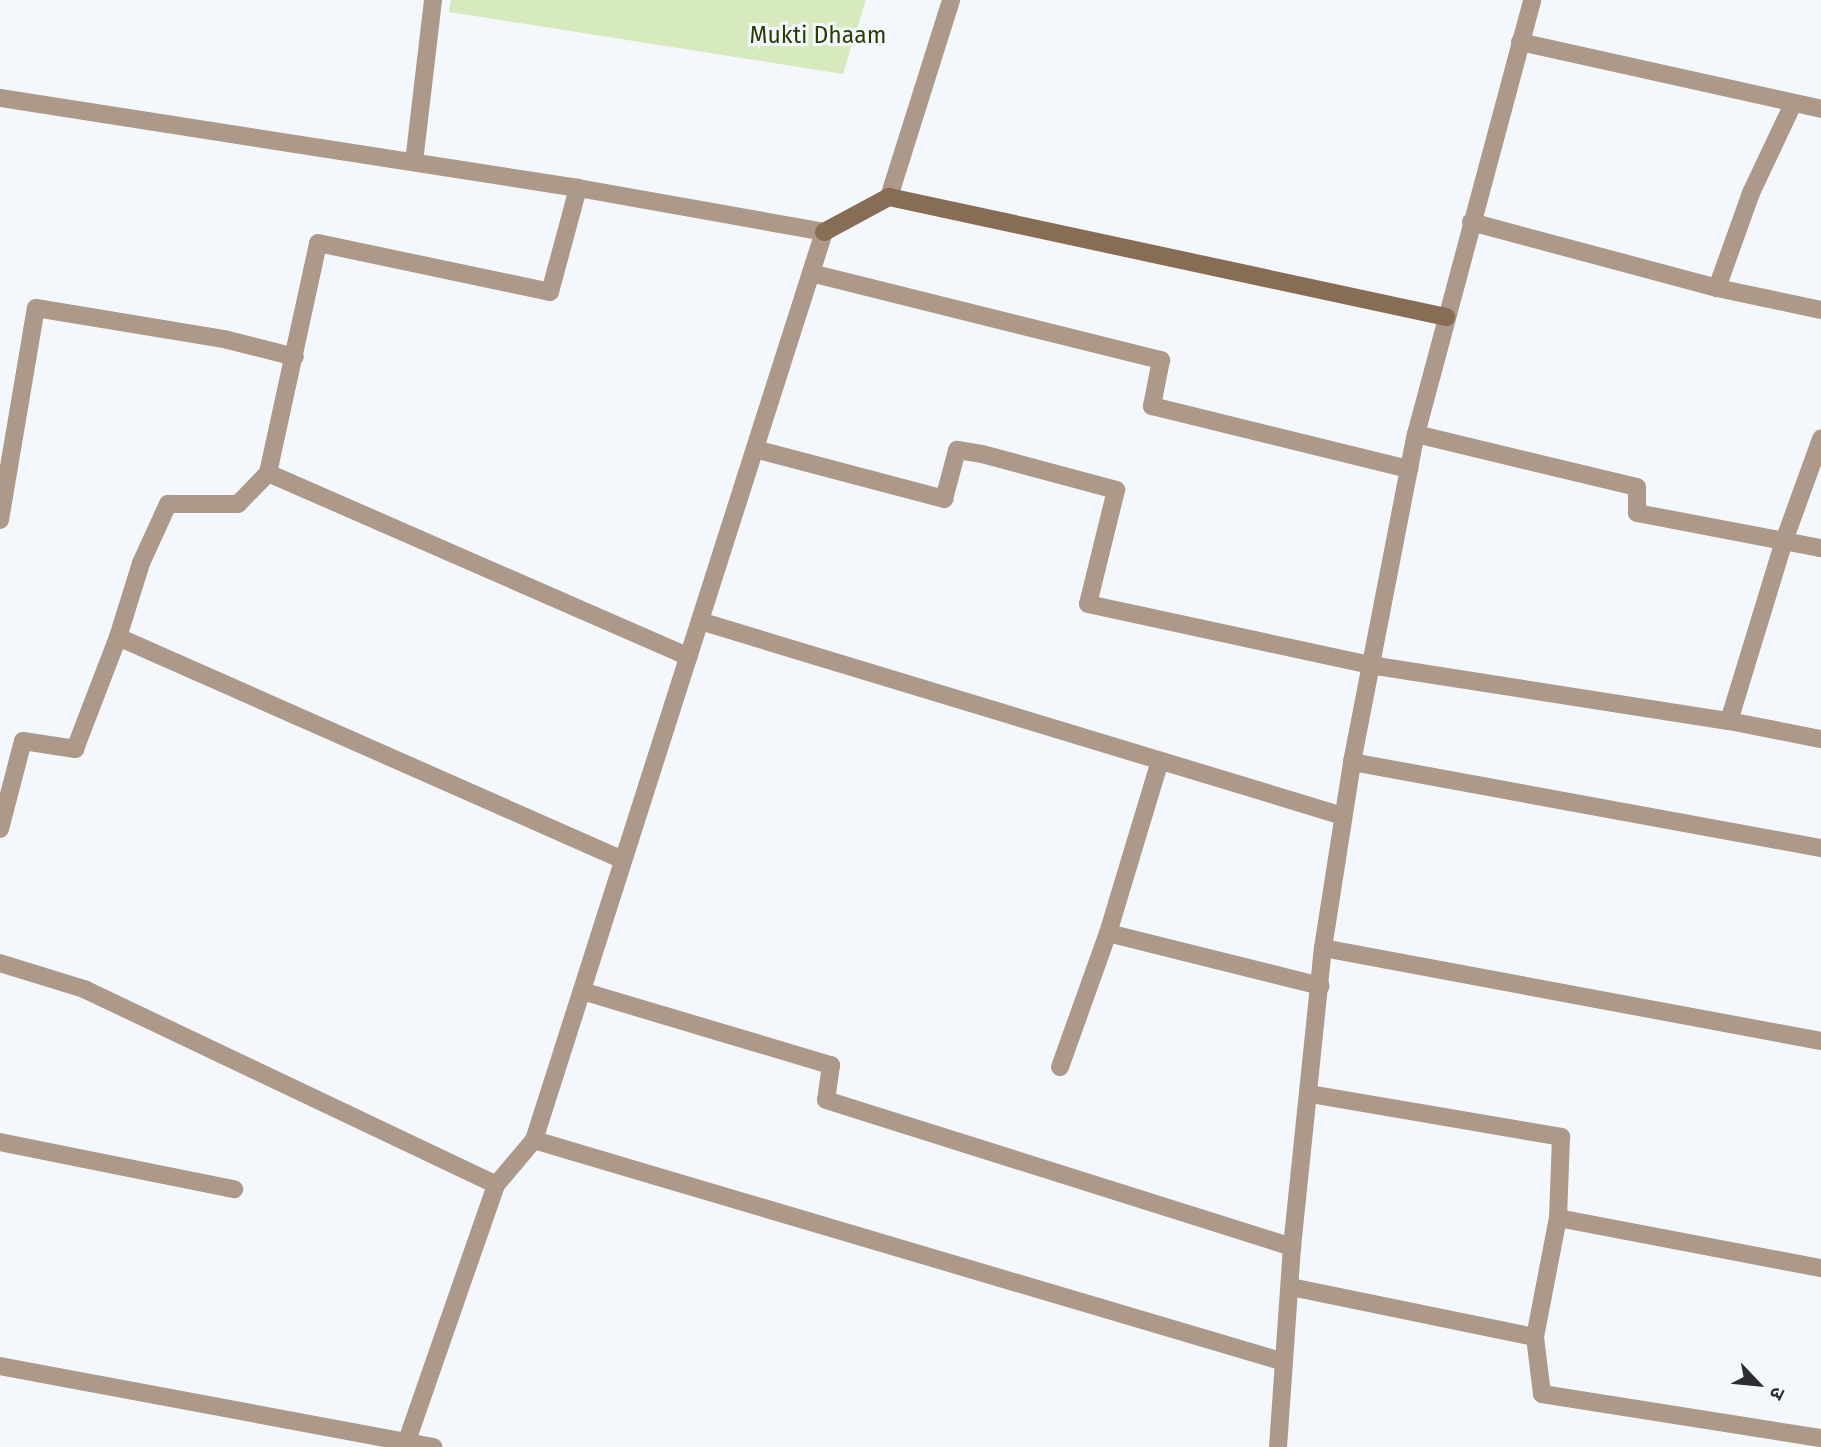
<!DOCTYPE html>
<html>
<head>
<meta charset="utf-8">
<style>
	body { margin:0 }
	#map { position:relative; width:1821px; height:1447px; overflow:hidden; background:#f4f8fc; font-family:"Fira Sans","Noto Sans Devanagari",sans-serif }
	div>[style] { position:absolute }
	.green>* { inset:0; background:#d6eabe }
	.street>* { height:18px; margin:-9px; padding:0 9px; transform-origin:9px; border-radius:9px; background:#ac998a }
	.secondary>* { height:18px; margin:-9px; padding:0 9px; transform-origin:9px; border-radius:9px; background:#876c56 }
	span { translate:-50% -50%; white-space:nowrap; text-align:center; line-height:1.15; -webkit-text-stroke:6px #f4f8fc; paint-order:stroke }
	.park-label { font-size:23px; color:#2a3c06 }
	.north { position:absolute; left:1723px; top:1349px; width:70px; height:70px; -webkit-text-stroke:5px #f4f8fc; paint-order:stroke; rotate:116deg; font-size:19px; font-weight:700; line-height:28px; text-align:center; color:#2c2e2f }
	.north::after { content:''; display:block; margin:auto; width:24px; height:32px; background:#2c2e2f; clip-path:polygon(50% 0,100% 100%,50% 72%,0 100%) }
</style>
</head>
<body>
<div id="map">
	<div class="green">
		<div style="clip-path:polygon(451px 0,866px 0,843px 74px,449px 12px)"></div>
	</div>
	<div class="street">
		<div style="left:1520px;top:42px;width:308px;rotate:12.5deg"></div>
		<div style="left:0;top:98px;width:585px;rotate:8.85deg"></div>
		<div style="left:578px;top:188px;width:250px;rotate:10.1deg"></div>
		<div style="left:824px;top:232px;width:953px;rotate:107.71deg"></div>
		<div style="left:534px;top:1140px;width:59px;rotate:130.2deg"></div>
		<div style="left:496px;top:1185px;width:270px;rotate:109.2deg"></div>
		<div style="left:1793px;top:104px;width:98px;rotate:115.3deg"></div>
		<div style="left:1751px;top:193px;width:101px;rotate:109.7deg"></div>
		<div style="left:1717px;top:288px;width:106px;rotate:11.9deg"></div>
		<div style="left:414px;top:162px;width:163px;rotate:-83.3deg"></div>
		<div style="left:889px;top:197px;width:207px;rotate:-72.5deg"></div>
		<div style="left:1471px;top:222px;width:255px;rotate:15deg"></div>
		<div style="left:811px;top:273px;width:361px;rotate:14deg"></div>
		<div style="left:1161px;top:360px;width:47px;rotate:101.1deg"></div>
		<div style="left:1152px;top:406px;width:265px;rotate:13.8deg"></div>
		<div style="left:1416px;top:434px;width:227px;rotate:13.5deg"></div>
		<div style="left:1637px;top:487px;width:26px;rotate:90deg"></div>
		<div style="left:1637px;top:513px;width:187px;rotate:10.8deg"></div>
		<div style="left:755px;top:449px;width:196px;rotate:14.8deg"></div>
		<div style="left:944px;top:499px;width:51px;rotate:-75.1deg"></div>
		<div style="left:957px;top:450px;width:25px;rotate:9deg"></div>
		<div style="left:982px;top:454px;width:139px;rotate:15deg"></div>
		<div style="left:1116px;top:490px;width:117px;rotate:103.8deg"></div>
		<div style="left:1088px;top:604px;width:289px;rotate:12.2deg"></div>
		<div style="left:1370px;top:665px;width:363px;rotate:8.9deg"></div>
		<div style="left:1729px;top:721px;width:188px;rotate:-73deg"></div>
		<div style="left:1784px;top:541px;width:109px;rotate:-70.1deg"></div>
		<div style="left:268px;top:473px;width:459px;rotate:23.6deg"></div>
		<div style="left:0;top:520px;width:215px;rotate:-80.4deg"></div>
		<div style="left:36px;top:308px;width:191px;rotate:9.4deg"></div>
		<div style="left:224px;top:339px;width:73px;rotate:14.2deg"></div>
		<div style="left:700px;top:621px;width:672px;rotate:16.87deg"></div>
		<div style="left:118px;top:637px;width:552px;rotate:23.83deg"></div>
		<div style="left:1729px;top:721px;width:94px;rotate:11.1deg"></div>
		<div style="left:1352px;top:762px;width:477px;rotate:10.4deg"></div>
		<div style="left:0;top:829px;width:91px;rotate:-75.4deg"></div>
		<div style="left:23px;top:741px;width:53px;rotate:8.7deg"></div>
		<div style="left:75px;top:749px;width:120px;rotate:-69deg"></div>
		<div style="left:118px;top:637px;width:77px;rotate:-72.7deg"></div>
		<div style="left:141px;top:563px;width:65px;rotate:-65.4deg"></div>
		<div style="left:168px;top:504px;width:70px"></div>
		<div style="left:238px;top:504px;width:43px;rotate:-45.9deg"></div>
		<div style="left:268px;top:473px;width:235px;rotate:-77.7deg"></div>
		<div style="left:318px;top:243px;width:237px;rotate:11.9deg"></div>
		<div style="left:550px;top:292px;width:108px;rotate:-74.9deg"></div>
		<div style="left:1108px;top:933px;width:180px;rotate:-73.2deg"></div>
		<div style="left:1323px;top:948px;width:507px;rotate:10.58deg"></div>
		<div style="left:0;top:963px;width:88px;rotate:17.2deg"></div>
		<div style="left:84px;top:989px;width:456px;rotate:25.4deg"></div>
		<div style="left:582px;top:991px;width:260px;rotate:16.6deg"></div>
		<div style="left:831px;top:1065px;width:35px;rotate:98deg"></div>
		<div style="left:826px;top:1100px;width:489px;rotate:17.5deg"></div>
		<div style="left:1060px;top:1067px;width:142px;rotate:-70.3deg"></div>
		<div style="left:1108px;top:933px;width:219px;rotate:14deg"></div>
		<div style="left:1310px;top:1094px;width:255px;rotate:9.7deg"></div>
		<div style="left:1561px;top:1137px;width:81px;rotate:92.1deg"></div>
		<div style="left:1558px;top:1218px;width:268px;rotate:10.8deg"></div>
		<div style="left:534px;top:1140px;width:782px;rotate:16.49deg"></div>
		<div style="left:0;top:1142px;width:239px;rotate:11.4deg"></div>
		<div style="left:1291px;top:1287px;width:249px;rotate:11.6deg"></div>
		<div style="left:1535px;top:1337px;width:121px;rotate:-79.1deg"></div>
		<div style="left:1535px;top:1337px;width:57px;rotate:83deg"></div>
		<div style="left:1542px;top:1394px;width:282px;rotate:9deg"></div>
		<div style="left:0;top:1366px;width:441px;rotate:10.6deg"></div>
		<div style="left:1278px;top:1447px;width:200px;rotate:-86deg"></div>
		<div style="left:1292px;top:1247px;width:301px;rotate:-84.1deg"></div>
		<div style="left:1323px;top:948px;width:188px;rotate:-81.1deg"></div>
		<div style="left:1352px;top:762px;width:334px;rotate:-79deg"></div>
		<div style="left:1416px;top:434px;width:449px;rotate:-75deg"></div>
	</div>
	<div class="secondary">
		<div style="left:824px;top:232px;width:74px;rotate:-28.3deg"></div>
		<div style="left:889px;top:197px;width:570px;rotate:12.16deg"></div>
	</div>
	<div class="park-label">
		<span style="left:818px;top:35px">Mukti Dhaam</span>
	</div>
	<div class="north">उ</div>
</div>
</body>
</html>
